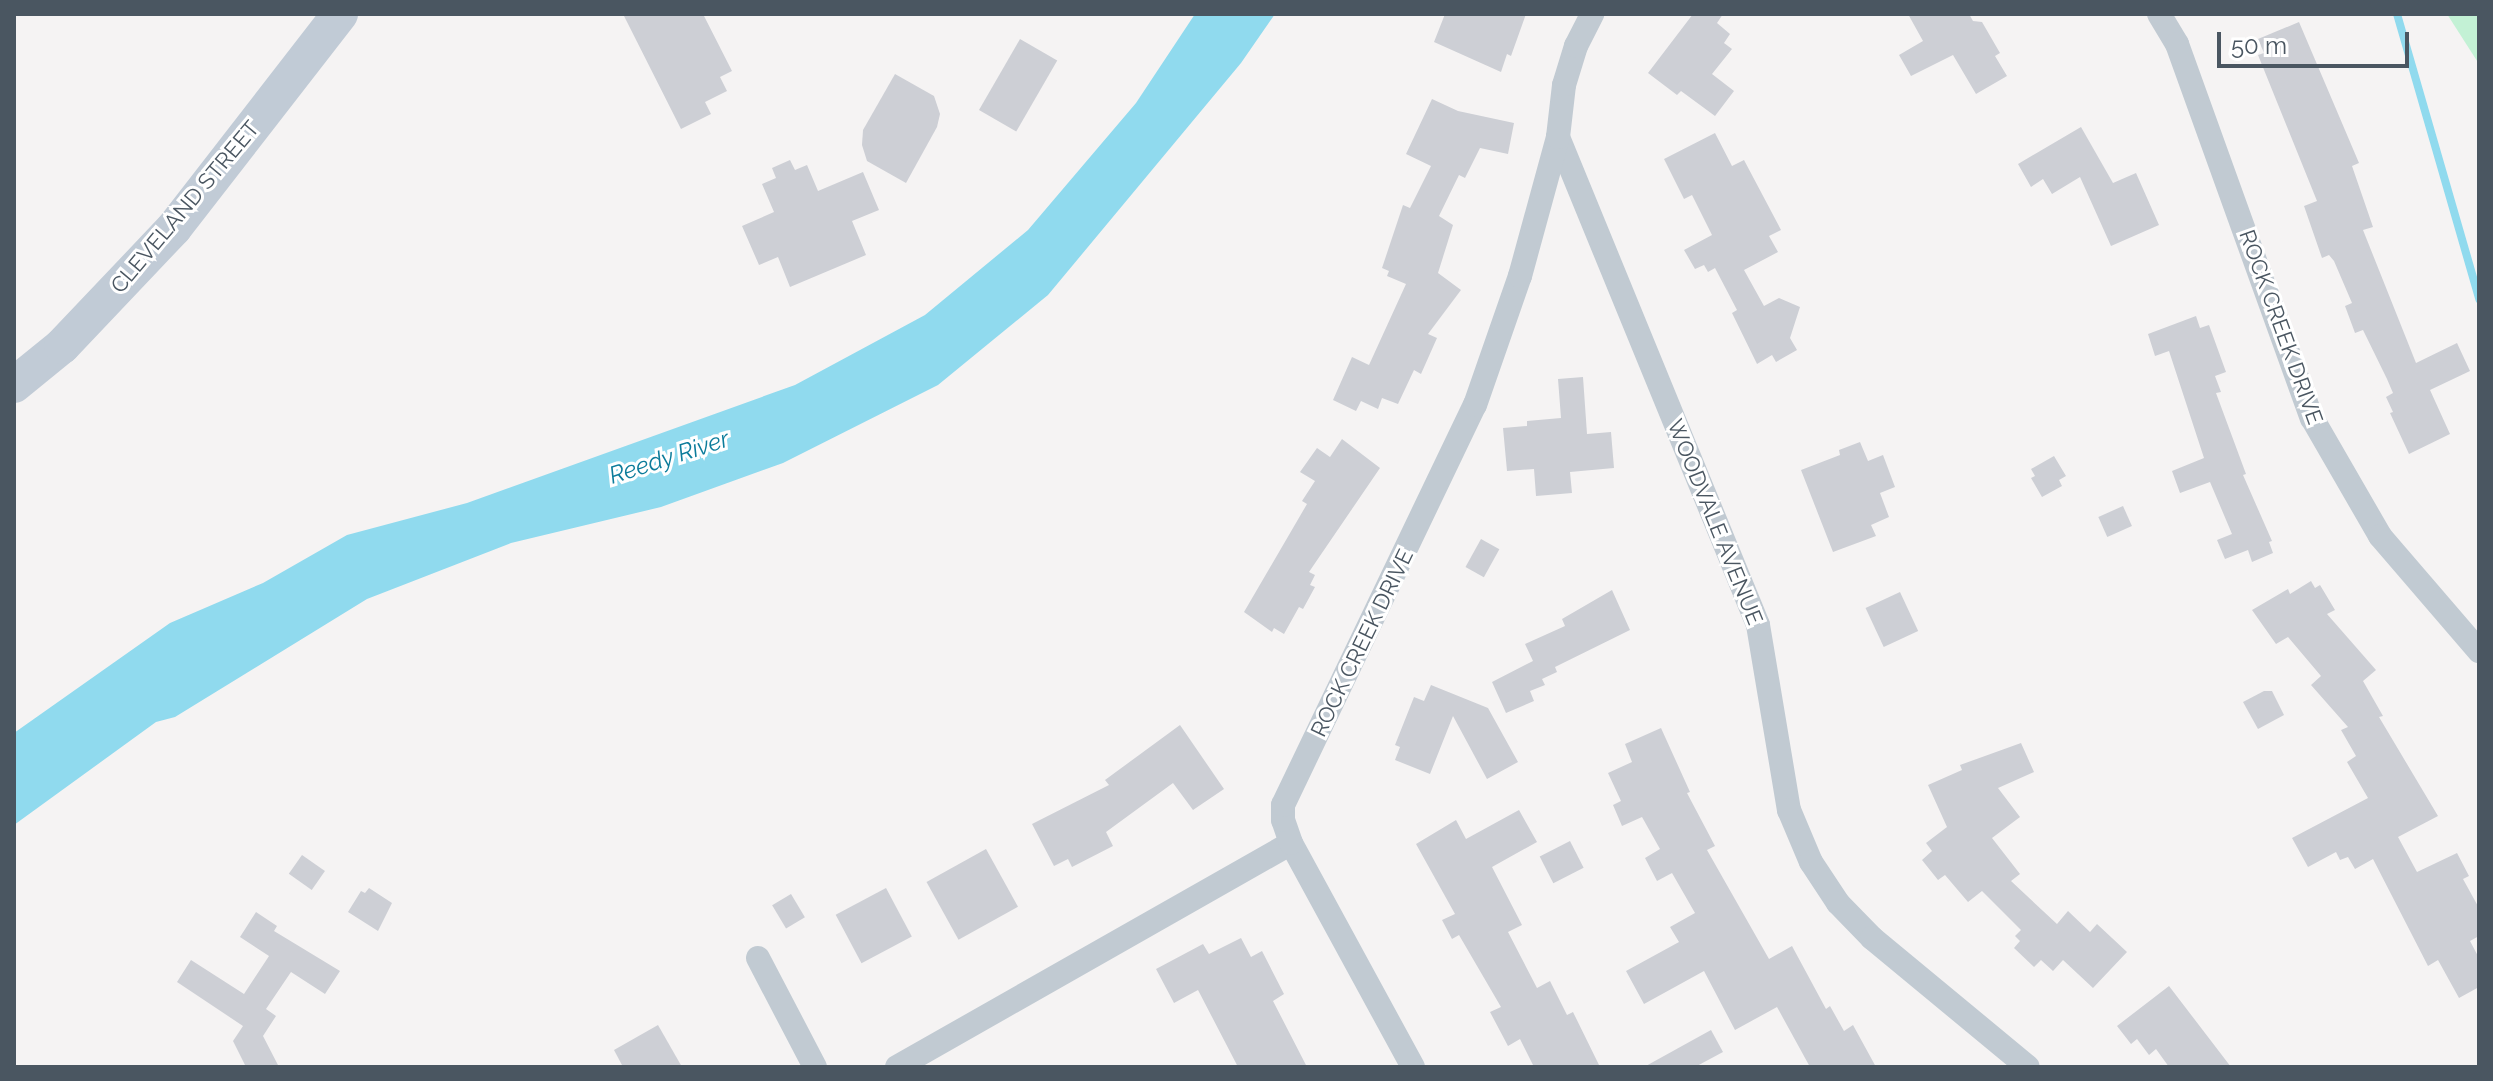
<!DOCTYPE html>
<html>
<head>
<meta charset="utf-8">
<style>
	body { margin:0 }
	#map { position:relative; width:2493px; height:1081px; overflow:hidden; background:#f5f3f3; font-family:Raleway,sans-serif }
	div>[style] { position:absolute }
	.green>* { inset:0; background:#c3f1d5 }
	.water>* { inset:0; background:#90daee }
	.stream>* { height:8px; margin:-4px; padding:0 4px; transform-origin:4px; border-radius:4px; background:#90daee }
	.building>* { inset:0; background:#cdcfd5; transform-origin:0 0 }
	.street>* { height:24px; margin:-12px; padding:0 12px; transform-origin:12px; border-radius:12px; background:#c1cad2 }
	.secondary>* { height:36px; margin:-18px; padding:0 18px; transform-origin:18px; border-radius:18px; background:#c1cbd6 }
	span { translate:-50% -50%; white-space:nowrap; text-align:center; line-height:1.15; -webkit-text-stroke:6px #fff; paint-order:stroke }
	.street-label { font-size:22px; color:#4a5661 }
	.water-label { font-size:24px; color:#0c7c9b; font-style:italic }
	.frame { position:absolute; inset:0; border:16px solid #4a5661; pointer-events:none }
	.scale { position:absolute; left:2217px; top:32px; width:192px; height:36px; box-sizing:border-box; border:4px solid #4a5661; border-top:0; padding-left:10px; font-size:24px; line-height:28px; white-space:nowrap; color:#4a5661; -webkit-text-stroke:6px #fff; paint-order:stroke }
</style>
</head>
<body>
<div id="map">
	<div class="green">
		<div style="clip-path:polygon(2447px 14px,2479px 14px,2479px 64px)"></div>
	</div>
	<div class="water">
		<div style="clip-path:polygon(1195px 14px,1275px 14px,1241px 63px,1048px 295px,938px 385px,783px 463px,661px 507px,511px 543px,367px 599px,175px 717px,156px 722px,14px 825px,14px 733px,170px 623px,263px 583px,347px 535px,467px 503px,795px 385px,925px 315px,1028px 230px,1136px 103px)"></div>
	</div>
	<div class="stream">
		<div style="left:2397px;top:14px;width:297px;rotate:73.9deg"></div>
	</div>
	<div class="building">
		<div style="clip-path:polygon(623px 14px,703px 14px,732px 71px,720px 77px,727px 91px,705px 102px,711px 114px,681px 129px)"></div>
		<div style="clip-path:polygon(1445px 14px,1526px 14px,1511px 56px,1507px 54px,1501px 72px,1434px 42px)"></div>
		<div style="clip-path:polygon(1693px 14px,1723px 14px,1717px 23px,1730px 34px,1724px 43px,1732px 49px,1712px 74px,1734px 91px,1715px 116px,1681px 91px,1677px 95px,1648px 73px)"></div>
		<div style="clip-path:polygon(1908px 14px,1969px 14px,1973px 21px,1982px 22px,2000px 53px,1995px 56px,2007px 76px,1976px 94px,1953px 55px,1911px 76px,1899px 55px,1923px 41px)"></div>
		<div style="clip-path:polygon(2299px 22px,2359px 163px,2352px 166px,2373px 227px,2363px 230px,2416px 363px,2457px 343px,2470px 371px,2430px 390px,2450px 434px,2409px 454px,2390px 413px,2393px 412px,2386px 397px,2393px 393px,2387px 379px,2363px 330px,2355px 333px,2345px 306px,2352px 303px,2334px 261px,2329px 255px,2322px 258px,2304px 206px,2317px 201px,2258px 55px,2264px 53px,2258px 39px)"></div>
		<div style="left:1020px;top:39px;width:43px;height:82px;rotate:30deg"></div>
		<div style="clip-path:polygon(895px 74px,934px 96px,940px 114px,937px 127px,906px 183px,867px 161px,862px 145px,863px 130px)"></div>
		<div style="clip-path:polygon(1432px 99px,1458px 111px,1514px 123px,1508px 154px,1480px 148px,1465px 178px,1459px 175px,1439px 216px,1453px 225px,1438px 273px,1461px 290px,1428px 334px,1437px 338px,1421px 374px,1414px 370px,1398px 404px,1382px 398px,1378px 409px,1361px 401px,1356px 411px,1333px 400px,1352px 357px,1369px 365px,1406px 284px,1387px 276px,1389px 271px,1382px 268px,1403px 205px,1410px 208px,1431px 166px,1406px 154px)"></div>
		<div style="clip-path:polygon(2081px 127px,2113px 183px,2136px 173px,2159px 225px,2111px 246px,2080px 177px,2052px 194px,2043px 179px,2031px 187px,2018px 164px)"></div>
		<div style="clip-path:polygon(1715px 133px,1732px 166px,1744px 160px,1781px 230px,1769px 236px,1778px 252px,1744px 270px,1764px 306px,1779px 298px,1800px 307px,1790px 338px,1797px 350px,1776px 362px,1772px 355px,1757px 364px,1732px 313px,1737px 310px,1715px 268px,1708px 272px,1704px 265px,1695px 269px,1684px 250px,1712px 235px,1692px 195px,1684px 199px,1664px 159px)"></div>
		<div style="clip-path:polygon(790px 160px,795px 170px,807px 165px,818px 191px,863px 172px,879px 210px,852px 221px,866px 255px,790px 287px,778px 257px,759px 265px,742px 226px,774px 212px,762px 184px,776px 178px,772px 168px)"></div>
		<div style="clip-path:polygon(2196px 316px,2200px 328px,2209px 325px,2226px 372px,2215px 376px,2221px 392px,2216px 393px,2246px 474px,2243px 475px,2272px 541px,2269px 542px,2273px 553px,2252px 562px,2248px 550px,2225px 559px,2217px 540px,2232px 534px,2210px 482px,2180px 493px,2172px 471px,2204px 458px,2169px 351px,2155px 356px,2148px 334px)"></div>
		<div style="clip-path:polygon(1583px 377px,1587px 434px,1611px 432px,1614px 468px,1570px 472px,1572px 493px,1536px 496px,1534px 469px,1507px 471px,1503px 428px,1527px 426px,1527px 421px,1561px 418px,1558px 379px)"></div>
		<div style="clip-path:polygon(1342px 439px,1380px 468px,1309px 572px,1315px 575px,1310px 585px,1315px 587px,1303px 609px,1299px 607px,1284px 634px,1274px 628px,1272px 632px,1244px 612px,1307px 504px,1302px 501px,1315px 481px,1300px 472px,1317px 448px,1330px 457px)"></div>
		<div style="clip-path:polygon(1860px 442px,1868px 461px,1883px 455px,1895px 487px,1880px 493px,1889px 517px,1871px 525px,1876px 536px,1833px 552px,1801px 470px,1840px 455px,1839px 450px)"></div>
		<div style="clip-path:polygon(2054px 456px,2066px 476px,2059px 480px,2062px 486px,2042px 497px,2031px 478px,2035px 476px,2031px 469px)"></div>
		<div style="left:2123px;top:506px;width:22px;height:27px;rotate:66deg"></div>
		<div style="left:1481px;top:539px;width:21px;height:32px;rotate:29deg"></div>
		<div style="clip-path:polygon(2311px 581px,2315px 588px,2320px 585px,2335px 610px,2327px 614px,2376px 670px,2363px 681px,2383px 716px,2379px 717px,2438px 816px,2398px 837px,2417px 872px,2457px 853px,2469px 876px,2463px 879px,2479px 908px,2479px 936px,2470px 941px,2479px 958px,2479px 987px,2459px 998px,2438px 960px,2428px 966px,2373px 859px,2355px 869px,2348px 857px,2340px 860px,2336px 852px,2308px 867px,2292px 838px,2368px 798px,2347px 762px,2356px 756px,2341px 730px,2348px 727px,2311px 685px,2321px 676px,2288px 637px,2276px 644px,2252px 610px,2288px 589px,2290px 594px)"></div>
		<div style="clip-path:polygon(1612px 590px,1630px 630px,1555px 667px,1557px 672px,1542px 679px,1545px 685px,1530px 691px,1534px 701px,1506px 713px,1492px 682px,1533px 661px,1525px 644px,1565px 626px,1562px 619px)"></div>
		<div style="left:1900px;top:592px;width:43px;height:38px;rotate:65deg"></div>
		<div style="clip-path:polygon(1431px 685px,1488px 708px,1518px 762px,1487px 779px,1453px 716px,1430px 774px,1395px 760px,1400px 747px,1395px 745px,1414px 697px,1424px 701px)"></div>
		<div style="clip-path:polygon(2264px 691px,2272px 691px,2284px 715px,2258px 729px,2243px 702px)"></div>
		<div style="clip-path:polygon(1180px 725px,1224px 789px,1193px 810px,1173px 783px,1106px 832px,1113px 846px,1072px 867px,1068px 859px,1054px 866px,1032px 824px,1109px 785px,1105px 780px)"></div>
		<div style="clip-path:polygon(1661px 728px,1690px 792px,1687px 793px,1715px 846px,1707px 850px,1769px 959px,1792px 946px,1826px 1009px,1830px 1006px,1844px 1031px,1853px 1025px,1876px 1067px,1810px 1067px,1777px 1007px,1735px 1030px,1704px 971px,1644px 1004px,1626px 971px,1679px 942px,1670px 927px,1695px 913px,1672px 873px,1657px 881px,1645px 858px,1660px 849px,1642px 817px,1622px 826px,1613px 805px,1621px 801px,1608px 773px,1632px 762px,1625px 744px)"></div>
		<div style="clip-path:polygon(2021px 743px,2034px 772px,1998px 788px,2020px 817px,1992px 838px,2020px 874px,2011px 881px,2057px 924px,2068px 911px,2090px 932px,2097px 924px,2127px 952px,2093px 988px,2063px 960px,2053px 971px,2041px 960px,2034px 967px,2014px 948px,2020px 941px,2015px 936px,2021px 930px,1982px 891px,1968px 902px,1945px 875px,1938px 880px,1922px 860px,1932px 851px,1926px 843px,1947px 827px,1928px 785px,1962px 770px,1960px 765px)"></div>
		<div style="clip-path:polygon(1519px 810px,1537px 842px,1492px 867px,1522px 925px,1508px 932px,1537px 988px,1550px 981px,1567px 1015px,1573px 1012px,1600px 1067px,1534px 1067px,1520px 1039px,1508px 1046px,1490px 1012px,1501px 1007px,1459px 935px,1452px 939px,1442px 920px,1455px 914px,1416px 844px,1456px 820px,1466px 839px)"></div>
		<div style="left:1570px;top:841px;width:30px;height:34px;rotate:63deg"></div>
		<div style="left:986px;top:849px;width:66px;height:68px;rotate:61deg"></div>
		<div style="left:302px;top:855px;width:28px;height:23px;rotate:35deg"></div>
		<div style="clip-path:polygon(369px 888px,392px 903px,378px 931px,348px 912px,361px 891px,365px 893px)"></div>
		<div style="left:886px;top:888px;width:55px;height:57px;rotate:62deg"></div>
		<div style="left:791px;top:894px;width:27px;height:22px;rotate:59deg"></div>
		<div style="clip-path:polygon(256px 912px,277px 926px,274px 931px,340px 971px,325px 994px,291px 972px,266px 1009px,276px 1016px,263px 1036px,279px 1067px,246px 1067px,233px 1041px,243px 1026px,177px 982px,191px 960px,244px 994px,269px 956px,240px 937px)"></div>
		<div style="clip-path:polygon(1241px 938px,1251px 957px,1262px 951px,1284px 994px,1273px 1001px,1307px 1067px,1238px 1067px,1198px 990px,1174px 1003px,1156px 969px,1203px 944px,1209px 954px)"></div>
		<div style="clip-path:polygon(2169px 986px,2231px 1067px,2169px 1067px,2156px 1049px,2149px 1055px,2137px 1039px,2131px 1044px,2117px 1026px)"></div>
		<div style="clip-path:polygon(658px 1025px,682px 1067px,623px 1067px,614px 1050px)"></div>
		<div style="clip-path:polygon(1711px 1030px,1723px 1052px,1695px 1067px,1644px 1067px)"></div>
	</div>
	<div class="street">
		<div style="left:2159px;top:14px;width:35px;rotate:59deg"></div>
		<div style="left:2177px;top:44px;width:398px;rotate:70.2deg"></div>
		<div style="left:2312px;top:418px;width:136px;rotate:60deg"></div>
		<div style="left:2380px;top:536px;width:152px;rotate:49.3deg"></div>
		<div style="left:1558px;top:137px;width:527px;rotate:67.71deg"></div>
		<div style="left:1758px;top:625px;width:188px;rotate:80.5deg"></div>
		<div style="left:1789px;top:810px;width:56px;rotate:67.1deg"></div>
		<div style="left:1811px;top:862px;width:49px;rotate:56.6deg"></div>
		<div style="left:1838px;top:903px;width:49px;rotate:45.8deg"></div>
		<div style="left:1872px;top:938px;width:202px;rotate:39.6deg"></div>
		<div style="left:758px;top:958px;width:123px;rotate:62.4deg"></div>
		<div style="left:897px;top:1067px;width:453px;rotate:-29.6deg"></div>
		<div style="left:1413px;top:1067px;width:255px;rotate:-118.6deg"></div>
		<div style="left:1291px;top:843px;width:24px;rotate:-109deg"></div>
		<div style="left:1283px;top:820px;width:15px;rotate:-90deg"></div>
		<div style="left:1283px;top:805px;width:444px;rotate:-64.4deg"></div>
		<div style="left:1475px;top:405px;width:137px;rotate:-70.8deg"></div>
		<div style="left:1520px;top:276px;width:144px;rotate:-74.7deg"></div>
		<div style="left:1558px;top:137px;width:52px;rotate:-83.4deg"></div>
		<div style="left:1564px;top:85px;width:41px;rotate:-72.9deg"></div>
		<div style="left:1576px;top:46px;width:36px;rotate:-63deg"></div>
	</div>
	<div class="secondary">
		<div style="left:14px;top:385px;width:62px;rotate:-39.1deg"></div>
		<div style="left:62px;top:346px;width:163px;rotate:-46.5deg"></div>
		<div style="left:174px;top:228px;width:271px;rotate:-52.2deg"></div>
	</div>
	<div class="street-label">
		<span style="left:185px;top:207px;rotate:-50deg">CLEVELAND STREET</span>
		<span style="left:2281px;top:327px;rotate:70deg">ROCK CREEK DRIVE</span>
		<span style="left:1715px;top:522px;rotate:68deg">WOODVALE AVENUE</span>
		<span style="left:1362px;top:643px;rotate:-64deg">ROCK CREEK DRIVE</span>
	</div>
	<div class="water-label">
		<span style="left:669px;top:457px;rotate:-18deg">Reedy River</span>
	</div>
	<div class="frame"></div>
	<div class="scale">50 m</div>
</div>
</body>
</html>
